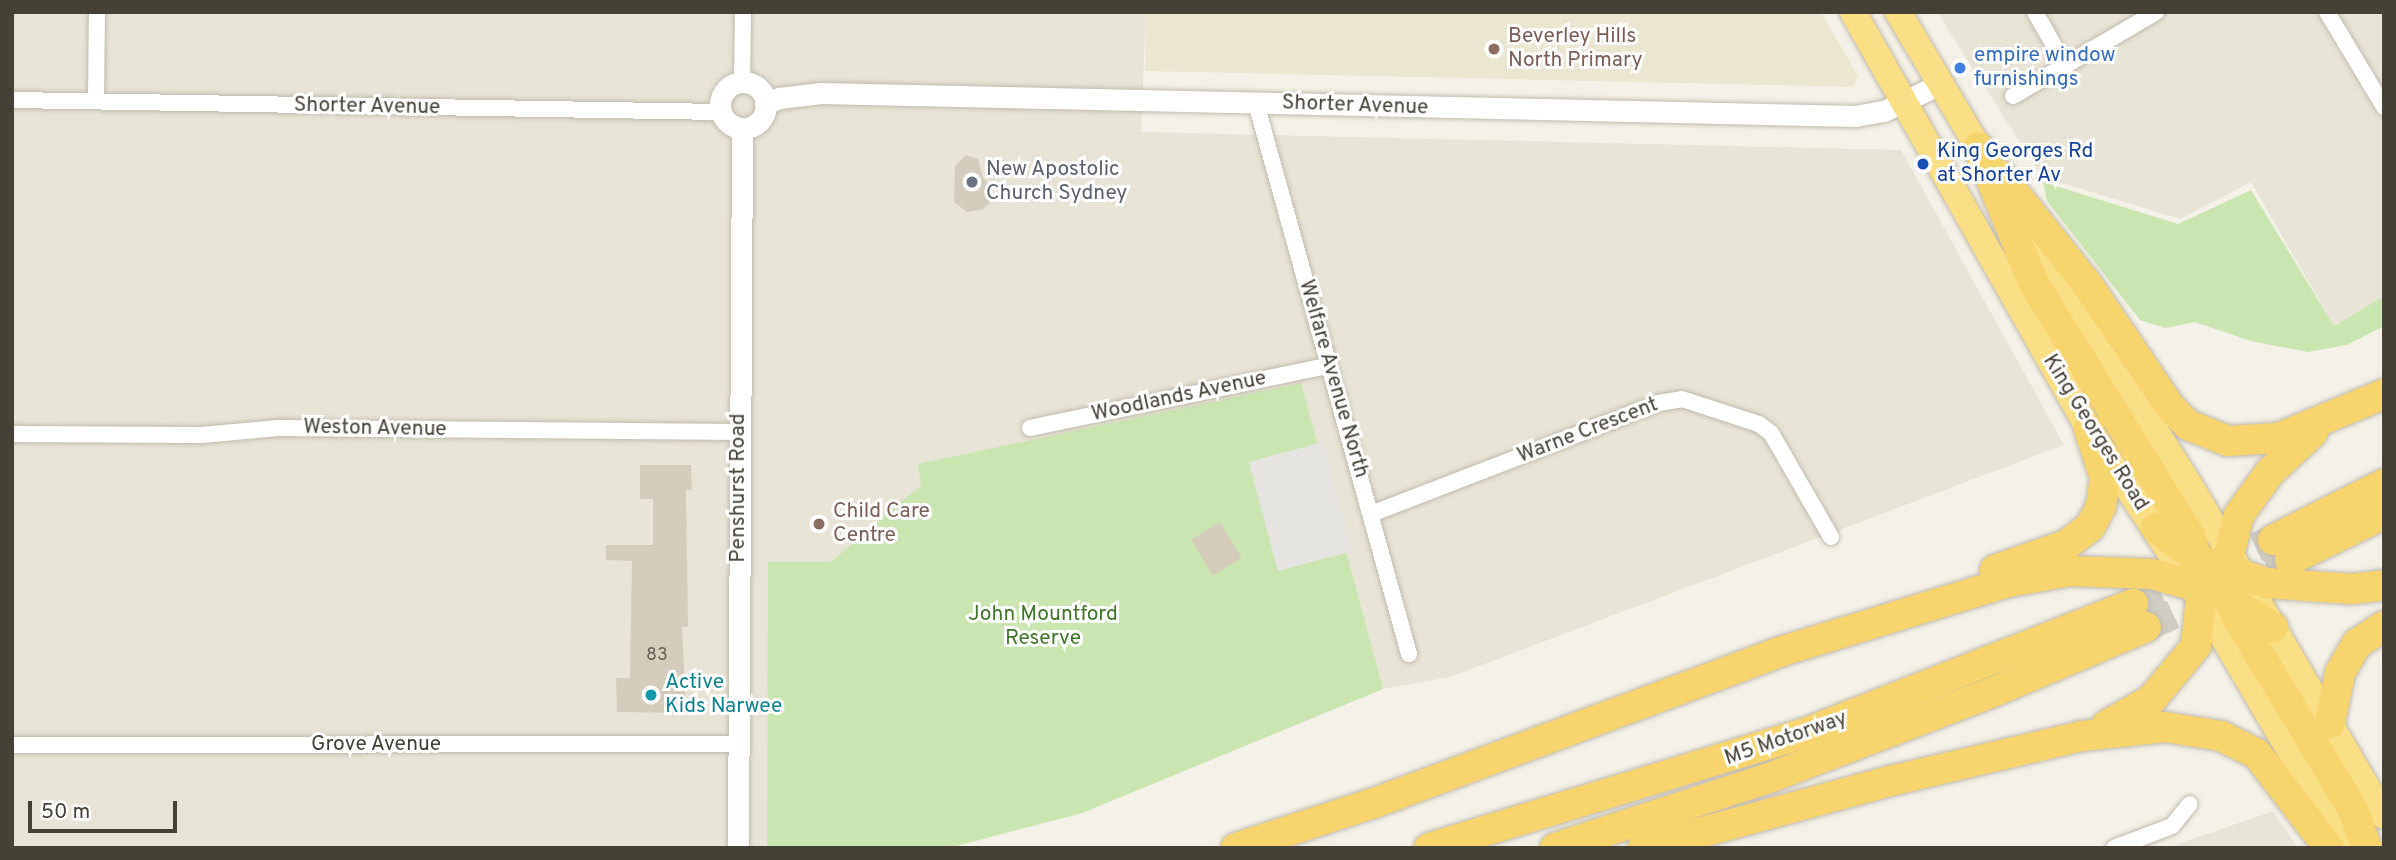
<!DOCTYPE html>
<html>
<head>
<meta charset="utf-8">
<style>
	body { margin:0 }
	#map { position:relative; width:2396px; height:860px; overflow:hidden; background:#f3f0e7; font-family:Overpass,sans-serif }
	div>[style] { position:absolute }
	.residential>* { inset:0; background:#e7e3d6 }
	.education>* { inset:0; background:#ebe6d2 }
	.green>* { inset:0; background:#cae5b2 }
	.parking>* { inset:0; background:#e4e3df; transform-origin:0 0 }
	.building>* { inset:0; background:#d4cdbd; transform-origin:0 0 }
	.motorway-tunnel>* { height:30px; margin-top:-15px; transform-origin:0; background:repeating-linear-gradient(90deg,#d0cdc4 0 30px,transparent 0 45px) }
	.roads { filter:drop-shadow(0 0 2px #c1bcad) drop-shadow(0 0 2px #c1bcad) }
	.minor>* { height:16px; margin:-8px; padding:0 8px; transform-origin:8px; border-radius:8px; background:#fff }
	.tertiary>* { height:21px; margin:-10.5px; padding:0 10.5px; transform-origin:10.5px; border-radius:10.5px; background:#fff }
	.tertiary>.ring { margin:-10.5px; padding:0; box-sizing:content-box; background:none; border:21px solid #fff; border-radius:50% }
	.trunk>* { height:26px; margin:-13px; padding:0 13px; transform-origin:13px; border-radius:13px; background:#f8de84 }
	.motorway>* { height:30px; margin:-15px; padding:0 15px; transform-origin:15px; border-radius:15px; background:#f7d56e }
	.dots>* { width:19px; height:19px; translate:-50% -50%; box-sizing:border-box; border:4px solid #fff; border-radius:50% }
	span { translate:-50% -50%; white-space:nowrap; text-align:center; line-height:1.15; -webkit-text-stroke:6px #fff; paint-order:stroke }
	.number-label { font-size:18px; color:#6a6458 }
	.number-label span { -webkit-text-stroke-width:0 }
	.education-label { font-size:21px; color:#785e54 }
	.left { translate:0 -50%; text-align:left }
	.shop-label { font-size:21px; color:#366cbe }
	.street-label { font-size:21px; color:#464137 }
	.transit-label { font-size:21px; color:#164399 }
	.worship-label { font-size:21px; color:#5b616d }
	.park-label { font-size:21px; color:#42752c }
	.culture-label { font-size:21px; color:#0d838f }
	.frame { position:absolute; inset:0; border:14px solid #464137; pointer-events:none }
	.scale { position:absolute; left:28px; top:801px; width:149px; height:32px; box-sizing:border-box; border:4px solid #464137; border-top:0; padding-left:9px; font-size:21px; line-height:24px; white-space:nowrap; color:#464137; -webkit-text-stroke:5px #fff; paint-order:stroke }
</style>
</head>
<body>
<div id="map">
	<div class="residential">
		<div style="clip-path:polygon(12px 12px,1146px 12px,1141px 132px,1901px 150px,2064px 445px,1450px 677px,1383px 689px,1082px 813px,948px 848px,12px 848px)"></div>
		<div style="clip-path:polygon(1937px 12px,2384px 12px,2384px 296px,2334px 326px,2251px 182px,2180px 219px,2042px 177px)"></div>
		<div style="clip-path:polygon(2273px 811px,2298px 848px,2167px 848px)"></div>
	</div>
	<div class="education">
		<div style="clip-path:polygon(1146px 12px,1821px 12px,1858px 76px,1853px 87px,1145px 71px)"></div>
	</div>
	<div class="green">
		<div style="clip-path:polygon(2043px 182px,2178px 224px,2251px 190px,2334px 326px,2384px 296px,2384px 326px,2347px 345px,2308px 352px,2251px 341px,2195px 322px,2165px 328px,2140px 320px,2047px 201px)"></div>
		<div style="clip-path:polygon(1301px 383px,1383px 689px,1082px 813px,948px 848px,767px 848px,768px 562px,831px 562px,921px 485px,918px 464px)"></div>
	</div>
	<div class="parking">
		<div style="left:1323px;top:442px;width:113px;height:77px;rotate:75deg"></div>
	</div>
	<div class="building">
		<div style="clip-path:polygon(966px 155px,978px 159px,983px 178px,991px 185px,989px 204px,983px 209px,967px 212px,954px 202px,955px 166px)"></div>
		<div style="clip-path:polygon(640px 465px,691px 465px,692px 490px,686px 490px,688px 627px,682px 627px,686px 713px,617px 712px,616px 678px,630px 678px,632px 561px,606px 560px,606px 545px,653px 545px,653px 499px,640px 499px)"></div>
		<div style="left:1220px;top:522px;width:42px;height:34px;rotate:59deg"></div>
	</div>
	<div class="motorway-tunnel">
		<div style="left:2133px;top:604px;width:154px;rotate:-24.6deg"></div>
		<div style="left:2146px;top:627px;width:159px;rotate:-25deg"></div>
	</div>
	<div class="roads">
		<div class="minor">
			<div style="left:2035px;top:12px;width:61px;rotate:60.5deg"></div>
			<div style="left:2327px;top:12px;width:111px;rotate:59deg"></div>
			<div style="left:742px;top:82px;width:70px;rotate:-89.2deg"></div>
			<div style="left:2013px;top:96px;width:166px;rotate:-30.4deg"></div>
			<div style="left:12px;top:100px;width:709px;rotate:0.97deg"></div>
			<div style="left:96px;top:101px;width:89px;rotate:-89.4deg"></div>
			<div style="left:1256px;top:103px;width:572px;rotate:74.48deg"></div>
			<div style="left:1030px;top:428px;width:304px;rotate:-11.8deg"></div>
			<div style="left:12px;top:434px;width:190px;rotate:0.3deg"></div>
			<div style="left:202px;top:435px;width:76px;rotate:-5.3deg"></div>
			<div style="left:278px;top:428px;width:461px;rotate:0.5deg"></div>
			<div style="left:1371px;top:514px;width:308px;rotate:-21.1deg"></div>
			<div style="left:1658px;top:403px;width:24px;rotate:-9deg"></div>
			<div style="left:1682px;top:399px;width:81px;rotate:18deg"></div>
			<div style="left:1759px;top:424px;width:15px;rotate:37deg"></div>
			<div style="left:1771px;top:433px;width:120px;rotate:60deg"></div>
			<div style="left:12px;top:745px;width:727px;rotate:-0.08deg"></div>
			<div style="left:2114px;top:848px;width:62px;rotate:-20.8deg"></div>
			<div style="left:2172px;top:826px;width:28px;rotate:-51deg"></div>
		</div>
		<div class="tertiary">
			<div class="ring" style="left:720px;top:82px;width:25px;height:25px"></div>
			<div style="left:765px;top:104px;width:15px;rotate:-23deg"></div>
			<div style="left:779px;top:98px;width:42px;rotate:-6.8deg"></div>
			<div style="left:821px;top:93px;width:1034px;rotate:1.27deg"></div>
			<div style="left:1855px;top:116px;width:29px;rotate:-10deg"></div>
			<div style="left:1884px;top:111px;width:62px;rotate:-25.7deg"></div>
			<div style="left:738px;top:848px;width:720px;rotate:-89.68deg"></div>
		</div>
		<div class="trunk">
			<div style="left:1853px;top:12px;width:479px;rotate:60.5deg"></div>
			<div style="left:2089px;top:429px;width:208px;rotate:56.8deg"></div>
			<div style="left:2203px;top:603px;width:284px;rotate:59.6deg"></div>
			<div style="left:1898px;top:12px;width:178px;rotate:59.3deg"></div>
			<div style="left:2030px;top:230px;width:311px;rotate:58deg"></div>
			<div style="left:2195px;top:494px;width:373px;rotate:59.6deg"></div>
		</div>
		<div class="motorway">
			<div style="left:1978px;top:147px;width:146px;rotate:67.8deg"></div>
			<div style="left:2033px;top:282px;width:299px;rotate:58.3deg"></div>
			<div style="left:2190px;top:536px;width:43px;rotate:72.4deg"></div>
			<div style="left:2203px;top:577px;width:69px;rotate:95.8deg"></div>
			<div style="left:2196px;top:646px;width:70px;rotate:129.8deg"></div>
			<div style="left:2151px;top:700px;width:51px;rotate:150.4deg"></div>
			<div style="left:2000px;top:175px;width:139px;rotate:51.4deg"></div>
			<div style="left:2087px;top:284px;width:148px;rotate:56deg"></div>
			<div style="left:2170px;top:407px;width:25px;rotate:45deg"></div>
			<div style="left:2188px;top:425px;width:43px;rotate:21.8deg"></div>
			<div style="left:2228px;top:441px;width:50px;rotate:-3.4deg"></div>
			<div style="left:2278px;top:438px;width:115px;rotate:-22.5deg"></div>
			<div style="left:2313px;top:432px;width:59px;rotate:137.1deg"></div>
			<div style="left:2270px;top:472px;width:53px;rotate:125.8deg"></div>
			<div style="left:2239px;top:515px;width:41px;rotate:104deg"></div>
			<div style="left:2229px;top:555px;width:30px;rotate:92deg"></div>
			<div style="left:2228px;top:585px;width:32px;rotate:76deg"></div>
			<div style="left:2236px;top:616px;width:227px;rotate:58.9deg"></div>
			<div style="left:2353px;top:810px;width:40px;rotate:69.8deg"></div>
			<div style="left:2156px;top:528px;width:54px;rotate:36.7deg"></div>
			<div style="left:2199px;top:560px;width:71px;rotate:18.9deg"></div>
			<div style="left:2266px;top:583px;width:86px;rotate:4deg"></div>
			<div style="left:2352px;top:589px;width:32px;rotate:-7deg"></div>
			<div style="left:2273px;top:540px;width:124px;rotate:-26.8deg"></div>
			<div style="left:2290px;top:560px;width:105px;rotate:-26.1deg"></div>
			<div style="left:1995px;top:570px;width:75px;rotate:-19.4deg"></div>
			<div style="left:2066px;top:545px;width:30px;rotate:-37deg"></div>
			<div style="left:2090px;top:527px;width:24px;rotate:-62deg"></div>
			<div style="left:2101px;top:506px;width:28px;rotate:-82deg"></div>
			<div style="left:2105px;top:478px;width:52px;rotate:-108.1deg"></div>
			<div style="left:2330px;top:723px;width:51px;rotate:-78.7deg"></div>
			<div style="left:2340px;top:673px;width:34px;rotate:-60deg"></div>
			<div style="left:2357px;top:644px;width:32px;rotate:-34deg"></div>
			<div style="left:1236px;top:848px;width:145px;rotate:-18.1deg"></div>
			<div style="left:1374px;top:803px;width:432px;rotate:-20.4deg"></div>
			<div style="left:1779px;top:652px;width:239px;rotate:-17deg"></div>
			<div style="left:2008px;top:582px;width:63px;rotate:-10.1deg"></div>
			<div style="left:2070px;top:571px;width:82px;rotate:2.1deg"></div>
			<div style="left:2152px;top:574px;width:66px;rotate:15.7deg"></div>
			<div style="left:2216px;top:592px;width:67px;rotate:31.6deg"></div>
			<div style="left:1429px;top:848px;width:391px;rotate:-17deg"></div>
			<div style="left:1803px;top:734px;width:355px;rotate:-21.5deg"></div>
			<div style="left:1555px;top:848px;width:225px;rotate:-18.1deg"></div>
			<div style="left:1769px;top:778px;width:240px;rotate:-21deg"></div>
			<div style="left:1993px;top:692px;width:166px;rotate:-23deg"></div>
			<div style="left:1643px;top:848px;width:256px;rotate:-15.2deg"></div>
			<div style="left:1890px;top:781px;width:197px;rotate:-13.2deg"></div>
			<div style="left:2082px;top:736px;width:83px;rotate:-6.2deg"></div>
			<div style="left:2165px;top:727px;width:57px;rotate:9.1deg"></div>
			<div style="left:2221px;top:736px;width:40px;rotate:26.6deg"></div>
			<div style="left:2257px;top:754px;width:118px;rotate:52.5deg"></div>
		</div>
	</div>
	<div class="dots">
		<div style="left:1494px;top:49px;background:#8d6e63"></div>
		<div style="left:1960px;top:68px;background:#3f7fe0"></div>
		<div style="left:1923px;top:164px;background:#1a4fb4"></div>
		<div style="left:972px;top:182px;background:#6b7280"></div>
		<div style="left:819px;top:524px;background:#8d6e63"></div>
		<div style="left:651px;top:695px;background:#0f9aa8"></div>
	</div>
	<div class="number-label">
		<span style="left:657px;top:656px">83</span>
	</div>
	<div class="education-label">
		<span class="left" style="left:1508px;top:49px">Beverley Hills<br>North Primary</span>
		<span class="left" style="left:833px;top:524px">Child Care<br>Centre</span>
	</div>
	<div class="shop-label">
		<span class="left" style="left:1974px;top:68px">empire window<br>furnishings</span>
	</div>
	<div class="street-label">
		<span style="left:1355px;top:106px;rotate:2deg">Shorter Avenue</span>
		<span style="left:367px;top:107px;rotate:1deg">Shorter Avenue</span>
		<span style="left:1333px;top:379px;rotate:74deg">Welfare Avenue North</span>
		<span style="left:1179px;top:397px;rotate:-12deg">Woodlands Avenue</span>
		<span style="left:375px;top:429px;rotate:1deg">Weston Avenue</span>
		<span style="left:1588px;top:431px;rotate:-21deg">Warne Crescent</span>
		<span style="left:2095px;top:433px;rotate:58deg">King Georges Road</span>
		<span style="left:739px;top:488px;rotate:-90deg">Penshurst Road</span>
		<span style="left:1786px;top:739px;rotate:-19deg">M5 Motorway</span>
		<span style="left:376px;top:745px">Grove Avenue</span>
	</div>
	<div class="transit-label">
		<span class="left" style="left:1937px;top:164px">King Georges Rd<br>at Shorter Av</span>
	</div>
	<div class="worship-label">
		<span class="left" style="left:986px;top:182px">New Apostolic<br>Church Sydney</span>
	</div>
	<div class="park-label">
		<span style="left:1043px;top:627px">John Mountford<br>Reserve</span>
	</div>
	<div class="culture-label">
		<span class="left" style="left:665px;top:695px">Active<br>Kids Narwee</span>
	</div>
	<div class="frame"></div>
	<div class="scale">50 m</div>
</div>
</body>
</html>
